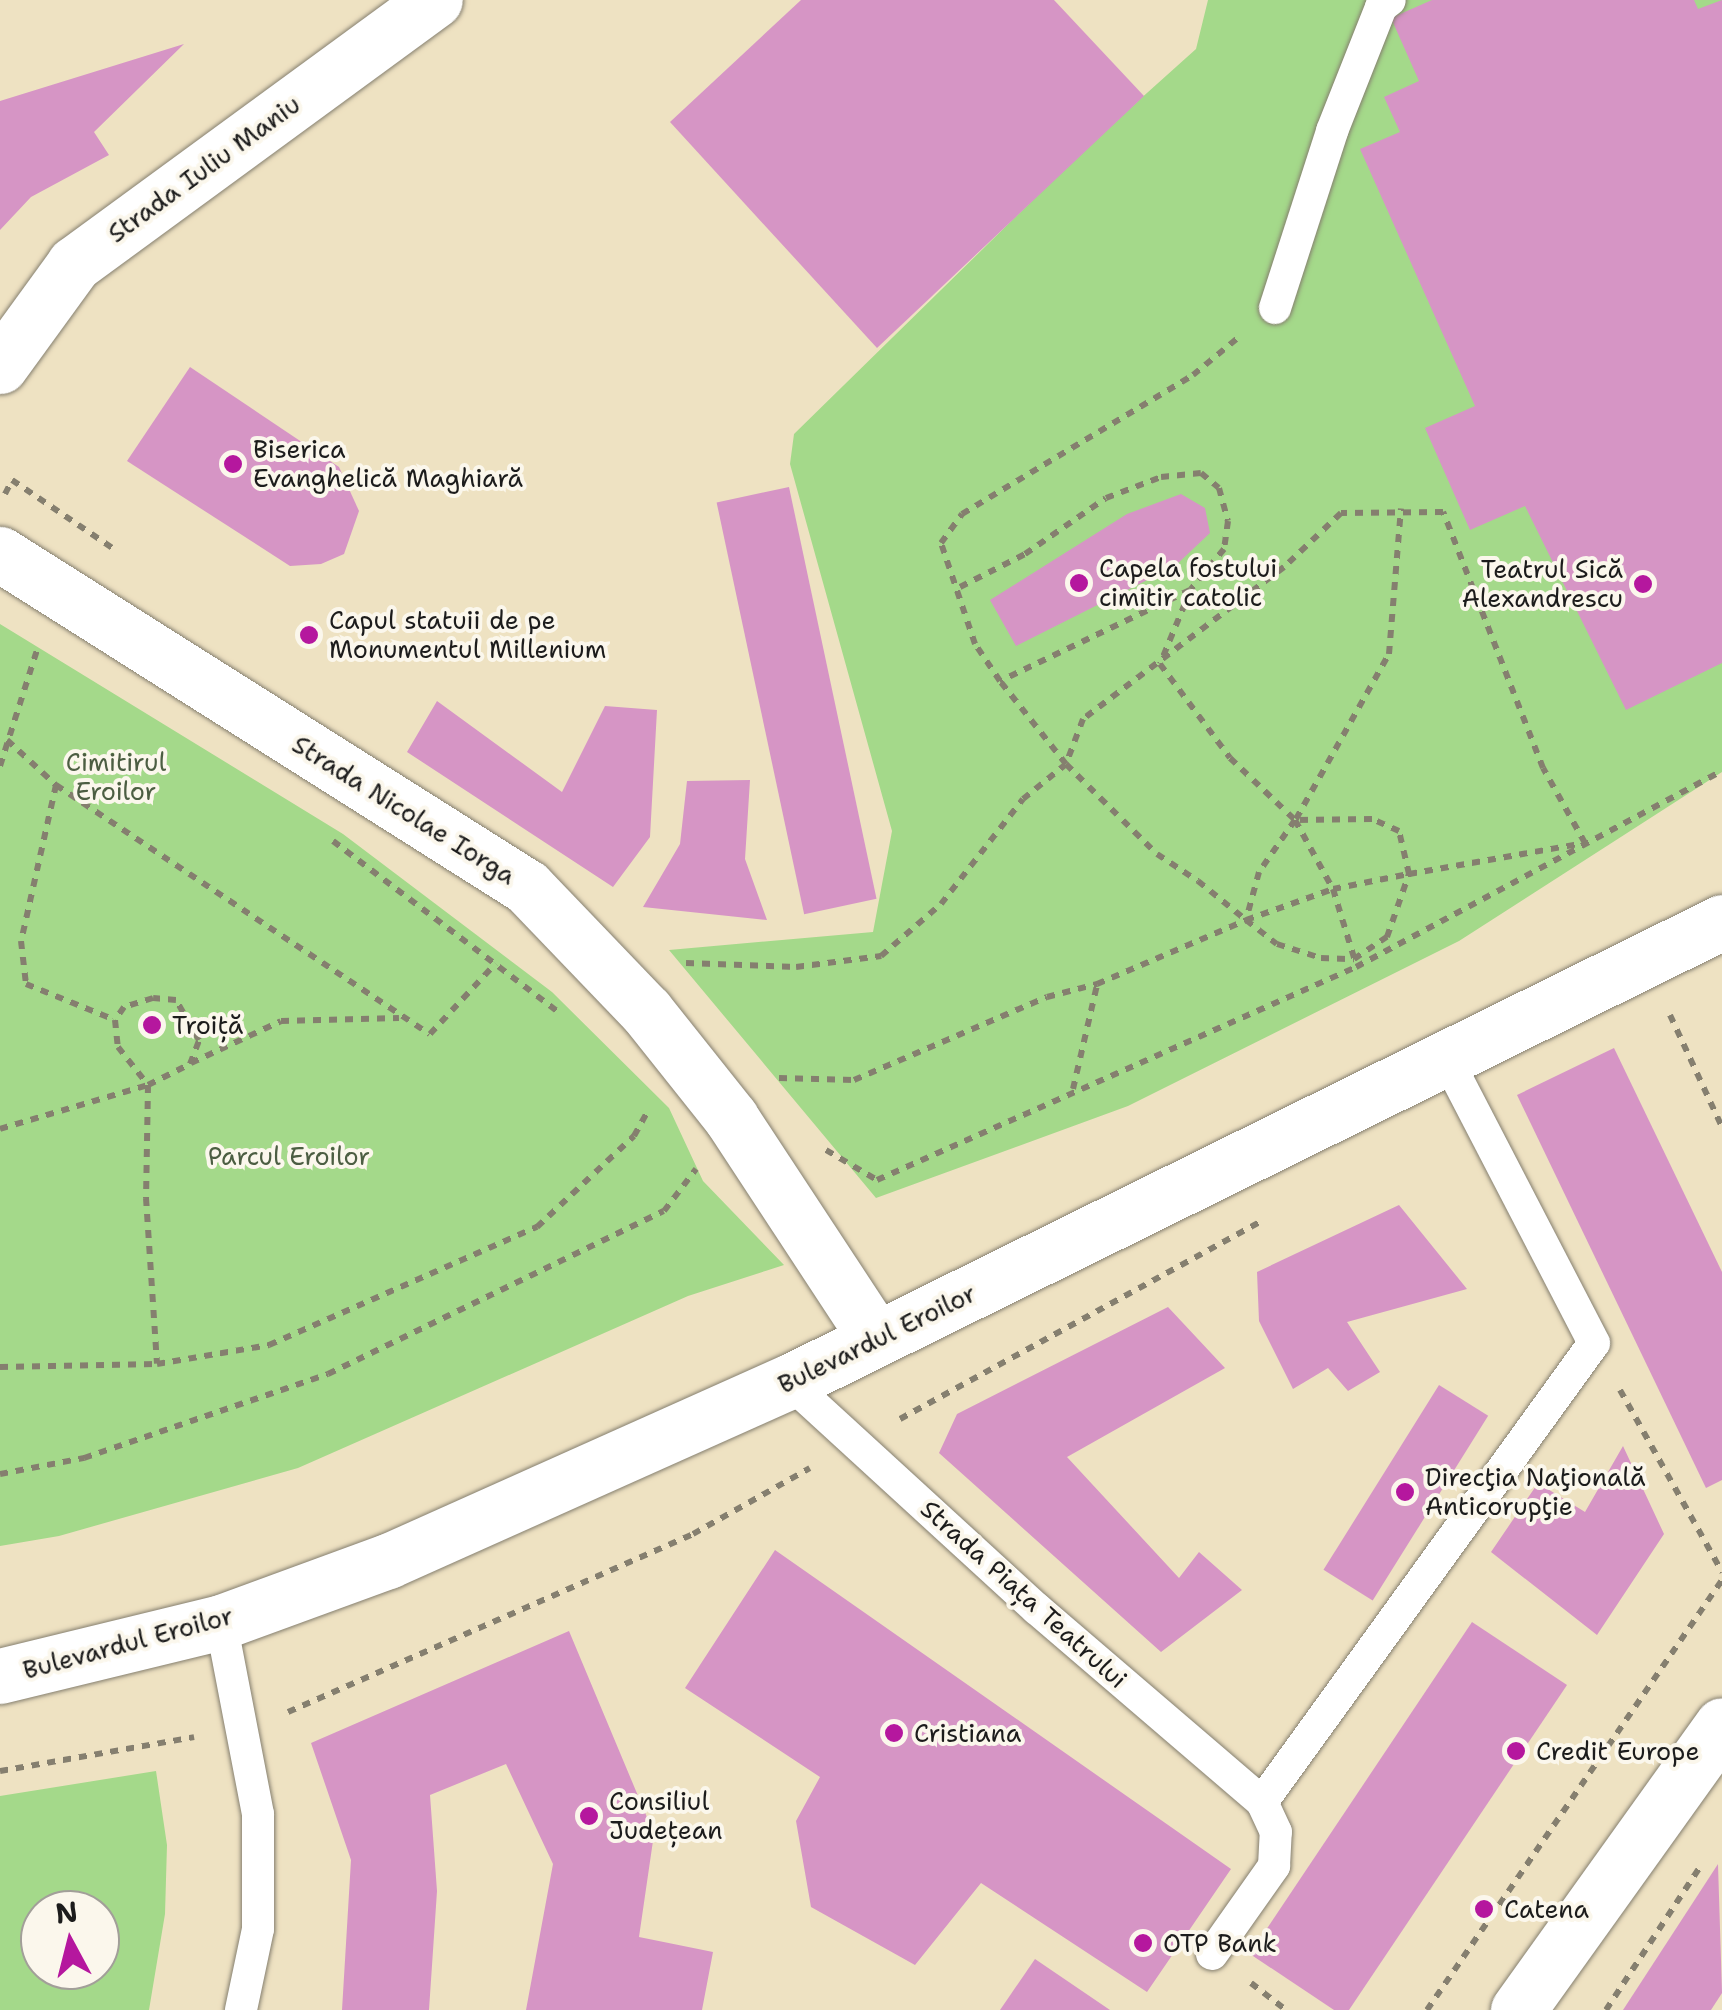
<!DOCTYPE html>
<html>
<head>
<meta charset="utf-8">
<style>
	body { margin:0 }
	#map { position:relative; width:1722px; height:2010px; overflow:hidden; background:#eee2c2; font-family:"Shantell Sans",sans-serif }
	div>[style] { position:absolute }
	.green>* { inset:0; background:#a4d98a }
	.building>* { inset:0; background:#d695c5; transform-origin:0 0 }
	.path>* { height:6px; margin-top:-3px; transform-origin:0; background:repeating-linear-gradient(90deg,#857f6f 0 8px,transparent 0 16px) }
	.roads { filter:drop-shadow(0 0 2px #857f6f) drop-shadow(0 0 2px #857f6f) }
	.service>* { height:32px; margin:-16px; padding:0 16px; transform-origin:16px; border-radius:16px; background:#fff }
	.minor>* { height:55px; margin:-27.5px; padding:0 27.5px; transform-origin:27.5px; border-radius:27.5px; background:#fff }
	.tertiary>* { height:55px; margin:-27.5px; padding:0 27.5px; transform-origin:27.5px; border-radius:27.5px; background:#fff }
	.primary>* { height:55px; margin:-27.5px; padding:0 27.5px; transform-origin:27.5px; border-radius:27.5px; background:#fff }
	.dots>* { width:28px; height:28px; translate:-50% -50%; box-sizing:border-box; border:5px solid #fbf7ec; border-radius:50% }
	span { translate:-50% -50%; white-space:nowrap; text-align:center; line-height:1.15; -webkit-text-stroke:8px #fbf7ec; paint-order:stroke }
	.street-label { font-size:25px; color:#1c1c1c }
	.poi-label { font-size:25px; color:#1c1c1c }
	.left { translate:0 -50%; text-align:left }
	.right { translate:-100% -50%; text-align:right }
	.park-label { font-size:25px; color:#4c5e42 }
	.north { position:absolute; left:20px; top:1890px; width:100px; height:100px; box-sizing:border-box; background:#fbf7ec; border:2px solid #a29f99; border-radius:50%; rotate:353deg; font-size:28px; font-weight:700; line-height:40px; text-align:center; color:#1c1c1c }
	.north::after { content:''; display:block; margin:auto; width:35px; height:45px; background:#b5179e; clip-path:polygon(50% 0,100% 100%,50% 72%,0 100%) }
</style>
</head>
<body>
<div id="map">
	<div class="green">
		<div style="clip-path:polygon(1208px 0,1722px 0,1722px 772px,1459px 941px,1128px 1106px,876px 1198px,669px 950px,873px 932px,892px 831px,790px 464px,794px 434px,1089px 145px,1196px 49px)"></div>
		<div style="clip-path:polygon(0 624px,343px 834px,552px 992px,669px 1108px,703px 1181px,784px 1265px,688px 1296px,298px 1468px,59px 1536px,0 1546px)"></div>
		<div style="clip-path:polygon(evenodd,156px 1771px,167px 1845px,165px 1914px,149px 2010px,0 2010px,0 1796px,156px 1771px,40px 1910px,100px 1910px,100px 1970px,40px 1970px,40px 1910px)"></div>
	</div>
	<div class="building">
		<div style="clip-path:polygon(801px 0,1054px 0,1144px 96px,877px 348px,670px 122px)"></div>
		<div style="clip-path:polygon(1432px 0,1694px 0,1698px 9px,1722px 0,1722px 663px,1626px 710px,1525px 506px,1470px 530px,1425px 428px,1475px 406px,1360px 149px,1400px 132px,1384px 97px,1419px 81px,1391px 18px)"></div>
		<div style="clip-path:polygon(184px 44px,94px 132px,109px 155px,31px 197px,0 230px,0 101px)"></div>
		<div style="clip-path:polygon(190px 367px,339px 467px,359px 511px,344px 554px,321px 564px,290px 566px,127px 461px)"></div>
		<div style="left:789px;top:487px;width:421px;height:74px;rotate:78deg"></div>
		<div style="clip-path:polygon(1181px 494px,1205px 508px,1210px 533px,1175px 566px,1016px 646px,990px 600px,1127px 514px)"></div>
		<div style="clip-path:polygon(437px 701px,562px 792px,605px 706px,657px 710px,650px 837px,613px 887px,407px 752px)"></div>
		<div style="clip-path:polygon(750px 780px,745px 859px,767px 920px,643px 907px,680px 844px,687px 781px)"></div>
		<div style="clip-path:polygon(1614px 1048px,1722px 1272px,1722px 1480px,1706px 1488px,1517px 1095px)"></div>
		<div style="clip-path:polygon(1399px 1205px,1467px 1289px,1347px 1322px,1380px 1372px,1348px 1391px,1328px 1368px,1293px 1389px,1259px 1321px,1257px 1272px)"></div>
		<div style="clip-path:polygon(1168px 1307px,1225px 1368px,1067px 1457px,1179px 1578px,1199px 1552px,1242px 1590px,1161px 1652px,939px 1453px,957px 1414px)"></div>
		<div style="left:1439px;top:1385px;width:58px;height:218px;rotate:32deg"></div>
		<div style="clip-path:polygon(1623px 1446px,1664px 1534px,1597px 1635px,1491px 1552px,1538px 1483px,1585px 1512px)"></div>
		<div style="clip-path:polygon(775px 1550px,1231px 1869px,1147px 1992px,981px 1883px,915px 1965px,811px 1907px,796px 1821px,820px 1777px,685px 1688px)"></div>
		<div style="clip-path:polygon(1472px 1622px,1567px 1685px,1349px 2010px,1334px 2010px,1250px 1954px)"></div>
		<div style="clip-path:polygon(569px 1631px,654px 1834px,639px 1937px,713px 1952px,702px 2010px,526px 2010px,553px 1864px,506px 1764px,430px 1795px,437px 1891px,429px 2010px,342px 2010px,351px 1860px,311px 1743px)"></div>
		<div style="clip-path:polygon(1718px 1864px,1722px 1993px,1711px 2010px,1623px 2010px)"></div>
		<div style="clip-path:polygon(1035px 1959px,1110px 2010px,1000px 2010px)"></div>
	</div>
	<div class="path">
		<div style="left:5px;top:494px;width:16px;rotate:-63deg"></div>
		<div style="left:12px;top:480px;width:127px;rotate:34.1deg"></div>
		<div style="left:960px;top:587px;width:73px;rotate:-26.9deg"></div>
		<div style="left:1025px;top:554px;width:98px;rotate:-34.7deg"></div>
		<div style="left:1106px;top:498px;width:59px;rotate:-20.9deg"></div>
		<div style="left:1161px;top:477px;width:40px;rotate:-5.7deg"></div>
		<div style="left:1201px;top:473px;width:23px;rotate:40deg"></div>
		<div style="left:1219px;top:488px;width:34px;rotate:75deg"></div>
		<div style="left:1228px;top:521px;width:28px;rotate:98deg"></div>
		<div style="left:1224px;top:549px;width:52px;rotate:129.5deg"></div>
		<div style="left:1191px;top:589px;width:81px;rotate:112.5deg"></div>
		<div style="left:1160px;top:664px;width:117px;rotate:53.3deg"></div>
		<div style="left:1230px;top:758px;width:90px;rotate:43.6deg"></div>
		<div style="left:1295px;top:820px;width:79px;rotate:61.2deg"></div>
		<div style="left:1333px;top:889px;width:75px;rotate:73deg"></div>
		<div style="left:1190px;top:590px;width:211px;rotate:154.4deg"></div>
		<div style="left:1000px;top:681px;width:45px;rotate:-124deg"></div>
		<div style="left:975px;top:644px;width:107px;rotate:-108.6deg"></div>
		<div style="left:941px;top:543px;width:36px;rotate:-54deg"></div>
		<div style="left:962px;top:514px;width:270px;rotate:-31deg"></div>
		<div style="left:1193px;top:375px;width:60px;rotate:-39.6deg"></div>
		<div style="left:7px;top:740px;width:67px;rotate:42.6deg"></div>
		<div style="left:56px;top:785px;width:160px;rotate:102.6deg"></div>
		<div style="left:21px;top:941px;width:43px;rotate:83.4deg"></div>
		<div style="left:26px;top:984px;width:96px;rotate:22deg"></div>
		<div style="left:0;top:766px;width:125px;rotate:-72.3deg"></div>
		<div style="left:56px;top:785px;width:449px;rotate:33.7deg"></div>
		<div style="left:430px;top:1034px;width:96px;rotate:-47.1deg"></div>
		<div style="left:1296px;top:819px;width:189px;rotate:-60.6deg"></div>
		<div style="left:1389px;top:654px;width:146px;rotate:-85.3deg"></div>
		<div style="left:333px;top:841px;width:283px;rotate:37.2deg"></div>
		<div style="left:686px;top:963px;width:110px;rotate:2.1deg"></div>
		<div style="left:796px;top:967px;width:86px;rotate:-7.4deg"></div>
		<div style="left:881px;top:956px;width:79px;rotate:-40.9deg"></div>
		<div style="left:941px;top:904px;width:133px;rotate:-52deg"></div>
		<div style="left:1023px;top:799px;width:55px;rotate:-39.1deg"></div>
		<div style="left:1066px;top:764px;width:106px;rotate:-128.5deg"></div>
		<div style="left:1670px;top:1015px;width:123px;rotate:65.1deg"></div>
		<div style="left:191px;top:1063px;width:99px;rotate:-25deg"></div>
		<div style="left:281px;top:1021px;width:118px;rotate:-1.5deg"></div>
		<div style="left:779px;top:1078px;width:75px;rotate:1.5deg"></div>
		<div style="left:854px;top:1080px;width:210px;rotate:-23.3deg"></div>
		<div style="left:1047px;top:997px;width:52px;rotate:-14.6deg"></div>
		<div style="left:1097px;top:984px;width:162px;rotate:-23.2deg"></div>
		<div style="left:1246px;top:920px;width:92px;rotate:-19.6deg"></div>
		<div style="left:1333px;top:889px;width:77px;rotate:-11.2deg"></div>
		<div style="left:1409px;top:874px;width:179px;rotate:-10deg"></div>
		<div style="left:1585px;top:843px;width:86px;rotate:-119.2deg"></div>
		<div style="left:1543px;top:768px;width:275px;rotate:-111.3deg"></div>
		<div style="left:1443px;top:512px;width:102px;rotate:179.4deg"></div>
		<div style="left:1341px;top:513px;width:79px;rotate:136.5deg"></div>
		<div style="left:1284px;top:567px;width:252px;rotate:142.9deg"></div>
		<div style="left:1083px;top:719px;width:48px;rotate:110.7deg"></div>
		<div style="left:1066px;top:764px;width:128px;rotate:44.7deg"></div>
		<div style="left:1157px;top:854px;width:49px;rotate:33.4deg"></div>
		<div style="left:1198px;top:881px;width:62px;rotate:39.1deg"></div>
		<div style="left:1246px;top:920px;width:39px;rotate:38deg"></div>
		<div style="left:1277px;top:944px;width:46px;rotate:17.7deg"></div>
		<div style="left:1321px;top:958px;width:33px;rotate:2deg"></div>
		<div style="left:1354px;top:959px;width:40px;rotate:-34deg"></div>
		<div style="left:1387px;top:937px;width:67px;rotate:-70.8deg"></div>
		<div style="left:1409px;top:874px;width:44px;rotate:-103.1deg"></div>
		<div style="left:1399px;top:831px;width:30px;rotate:-156deg"></div>
		<div style="left:1372px;top:819px;width:77px;rotate:179.3deg"></div>
		<div style="left:1295px;top:820px;width:63px;rotate:124.7deg"></div>
		<div style="left:1259px;top:872px;width:50px;rotate:105.2deg"></div>
		<div style="left:148px;top:1085px;width:113px;rotate:91deg"></div>
		<div style="left:146px;top:1198px;width:166px;rotate:86.2deg"></div>
		<div style="left:157px;top:1364px;width:114px;rotate:-9.6deg"></div>
		<div style="left:269px;top:1345px;width:293px;rotate:-23.8deg"></div>
		<div style="left:537px;top:1227px;width:133px;rotate:-43.2deg"></div>
		<div style="left:634px;top:1136px;width:29px;rotate:-61deg"></div>
		<div style="left:1073px;top:1089px;width:107px;rotate:-77deg"></div>
		<div style="left:0;top:1129px;width:154px;rotate:-16.6deg"></div>
		<div style="left:148px;top:1085px;width:47px;rotate:-26.6deg"></div>
		<div style="left:190px;top:1064px;width:26px;rotate:-69deg"></div>
		<div style="left:199px;top:1040px;width:46px;rotate:-119.9deg"></div>
		<div style="left:176px;top:1000px;width:23px;rotate:-175deg"></div>
		<div style="left:153px;top:998px;width:30px;rotate:163deg"></div>
		<div style="left:124px;top:1007px;width:16px;rotate:125deg"></div>
		<div style="left:115px;top:1020px;width:27px;rotate:84deg"></div>
		<div style="left:118px;top:1047px;width:48px;rotate:51.7deg"></div>
		<div style="left:826px;top:1150px;width:59px;rotate:30.5deg"></div>
		<div style="left:877px;top:1180px;width:524px;rotate:-23.97deg"></div>
		<div style="left:1356px;top:967px;width:415px;rotate:-28.2deg"></div>
		<div style="left:0;top:1367px;width:157px;rotate:-1.1deg"></div>
		<div style="left:1620px;top:1390px;width:209px;rotate:60.7deg"></div>
		<div style="left:900px;top:1419px;width:413px;rotate:-28.7deg"></div>
		<div style="left:0;top:1474px;width:86px;rotate:-10.8deg"></div>
		<div style="left:84px;top:1458px;width:258px;rotate:-19deg"></div>
		<div style="left:328px;top:1374px;width:373px;rotate:-25.9deg"></div>
		<div style="left:664px;top:1211px;width:53px;rotate:-52.7deg"></div>
		<div style="left:288px;top:1712px;width:442px;rotate:-23.7deg"></div>
		<div style="left:693px;top:1534px;width:134px;rotate:-29.4deg"></div>
		<div style="left:0;top:1771px;width:197px;rotate:-9.9deg"></div>
		<div style="left:1251px;top:1983px;width:44px;rotate:37.6deg"></div>
		<div style="left:1427px;top:2010px;width:521px;rotate:-55.55deg"></div>
		<div style="left:1606px;top:2010px;width:175px;rotate:-56.7deg"></div>
	</div>
	<div class="roads">
		<div class="service">
			<div style="left:1275px;top:308px;width:186px;rotate:-72.1deg"></div>
			<div style="left:1332px;top:131px;width:133px;rotate:-68.4deg"></div>
			<div style="left:1381px;top:7px;width:11px;rotate:-38deg"></div>
			<div style="left:789px;top:1382px;width:336px;rotate:42.5deg"></div>
			<div style="left:1037px;top:1609px;width:296px;rotate:40.6deg"></div>
			<div style="left:1262px;top:1802px;width:566px;rotate:-54.12deg"></div>
			<div style="left:1594px;top:1343px;width:320px;rotate:-117.4deg"></div>
			<div style="left:221px;top:1622px;width:196px;rotate:79.1deg"></div>
			<div style="left:258px;top:1814px;width:115px;rotate:90deg"></div>
			<div style="left:258px;top:1929px;width:83px;rotate:101.9deg"></div>
			<div style="left:1212px;top:1954px;width:108px;rotate:-54.8deg"></div>
			<div style="left:1274px;top:1866px;width:34px;rotate:-87deg"></div>
			<div style="left:1276px;top:1832px;width:33px;rotate:-115deg"></div>
		</div>
		<div class="minor">
			<div style="left:0;top:366px;width:126px;rotate:-54deg"></div>
			<div style="left:74px;top:264px;width:447px;rotate:-36.2deg"></div>
			<div style="left:0;top:554px;width:623px;rotate:32.29deg"></div>
			<div style="left:527px;top:887px;width:172px;rotate:46.2deg"></div>
			<div style="left:646px;top:1011px;width:137px;rotate:51.5deg"></div>
			<div style="left:731px;top:1118px;width:264px;rotate:56.7deg"></div>
		</div>
		<div class="tertiary">
			<div style="left:1518px;top:2010px;width:350px;rotate:-54.4deg"></div>
		</div>
		<div class="primary">
			<div style="left:0;top:1676px;width:228px;rotate:-13.7deg"></div>
			<div style="left:221px;top:1622px;width:178px;rotate:-20.1deg"></div>
			<div style="left:388px;top:1561px;width:439px;rotate:-24.1deg"></div>
			<div style="left:789px;top:1382px;width:1040px;rotate:-26.24deg"></div>
		</div>
	</div>
	<div class="dots">
		<div style="left:233px;top:464px;background:#b5179e"></div>
		<div style="left:1079px;top:583px;background:#b5179e"></div>
		<div style="left:1643px;top:584px;background:#b5179e"></div>
		<div style="left:309px;top:635px;background:#b5179e"></div>
		<div style="left:152px;top:1025px;background:#b5179e"></div>
		<div style="left:1405px;top:1492px;background:#b5179e"></div>
		<div style="left:894px;top:1733px;background:#b5179e"></div>
		<div style="left:1516px;top:1751px;background:#b5179e"></div>
		<div style="left:589px;top:1816px;background:#b5179e"></div>
		<div style="left:1484px;top:1909px;background:#b5179e"></div>
		<div style="left:1143px;top:1943px;background:#b5179e"></div>
	</div>
	<div class="street-label">
		<span style="left:204px;top:169px;rotate:-36deg">Strada Iuliu Maniu</span>
		<span style="left:404px;top:810px;rotate:32deg">Strada Nicolae Iorga</span>
		<span style="left:877px;top:1339px;rotate:-26deg">Bulevardul Eroilor</span>
		<span style="left:1024px;top:1594px;rotate:42deg">Strada Piața Teatrului</span>
		<span style="left:128px;top:1643px;rotate:-15deg">Bulevardul Eroilor</span>
	</div>
	<div class="poi-label">
		<span class="left" style="left:253px;top:464px">Biserica<br>Evanghelică Maghiară</span>
		<span class="left" style="left:1099px;top:583px">Capela fostului<br>cimitir catolic</span>
		<span class="right" style="left:1623px;top:584px">Teatrul Sică<br>Alexandrescu</span>
		<span class="left" style="left:329px;top:635px">Capul statuii de pe<br>Monumentul Millenium</span>
		<span class="left" style="left:172px;top:1025px">Troiță</span>
		<span class="left" style="left:1425px;top:1492px">Direcţia Naţională<br>Anticorupţie</span>
		<span class="left" style="left:914px;top:1733px">Cristiana</span>
		<span class="left" style="left:1536px;top:1751px">Credit Europe</span>
		<span class="left" style="left:609px;top:1816px">Consiliul<br>Județean</span>
		<span class="left" style="left:1504px;top:1909px">Catena</span>
		<span class="left" style="left:1163px;top:1943px">OTP Bank</span>
	</div>
	<div class="park-label">
		<span style="left:116px;top:777px">Cimitirul<br>Eroilor</span>
		<span style="left:289px;top:1156px">Parcul Eroilor</span>
	</div>
	<div class="north">N</div>
</div>
</body>
</html>
